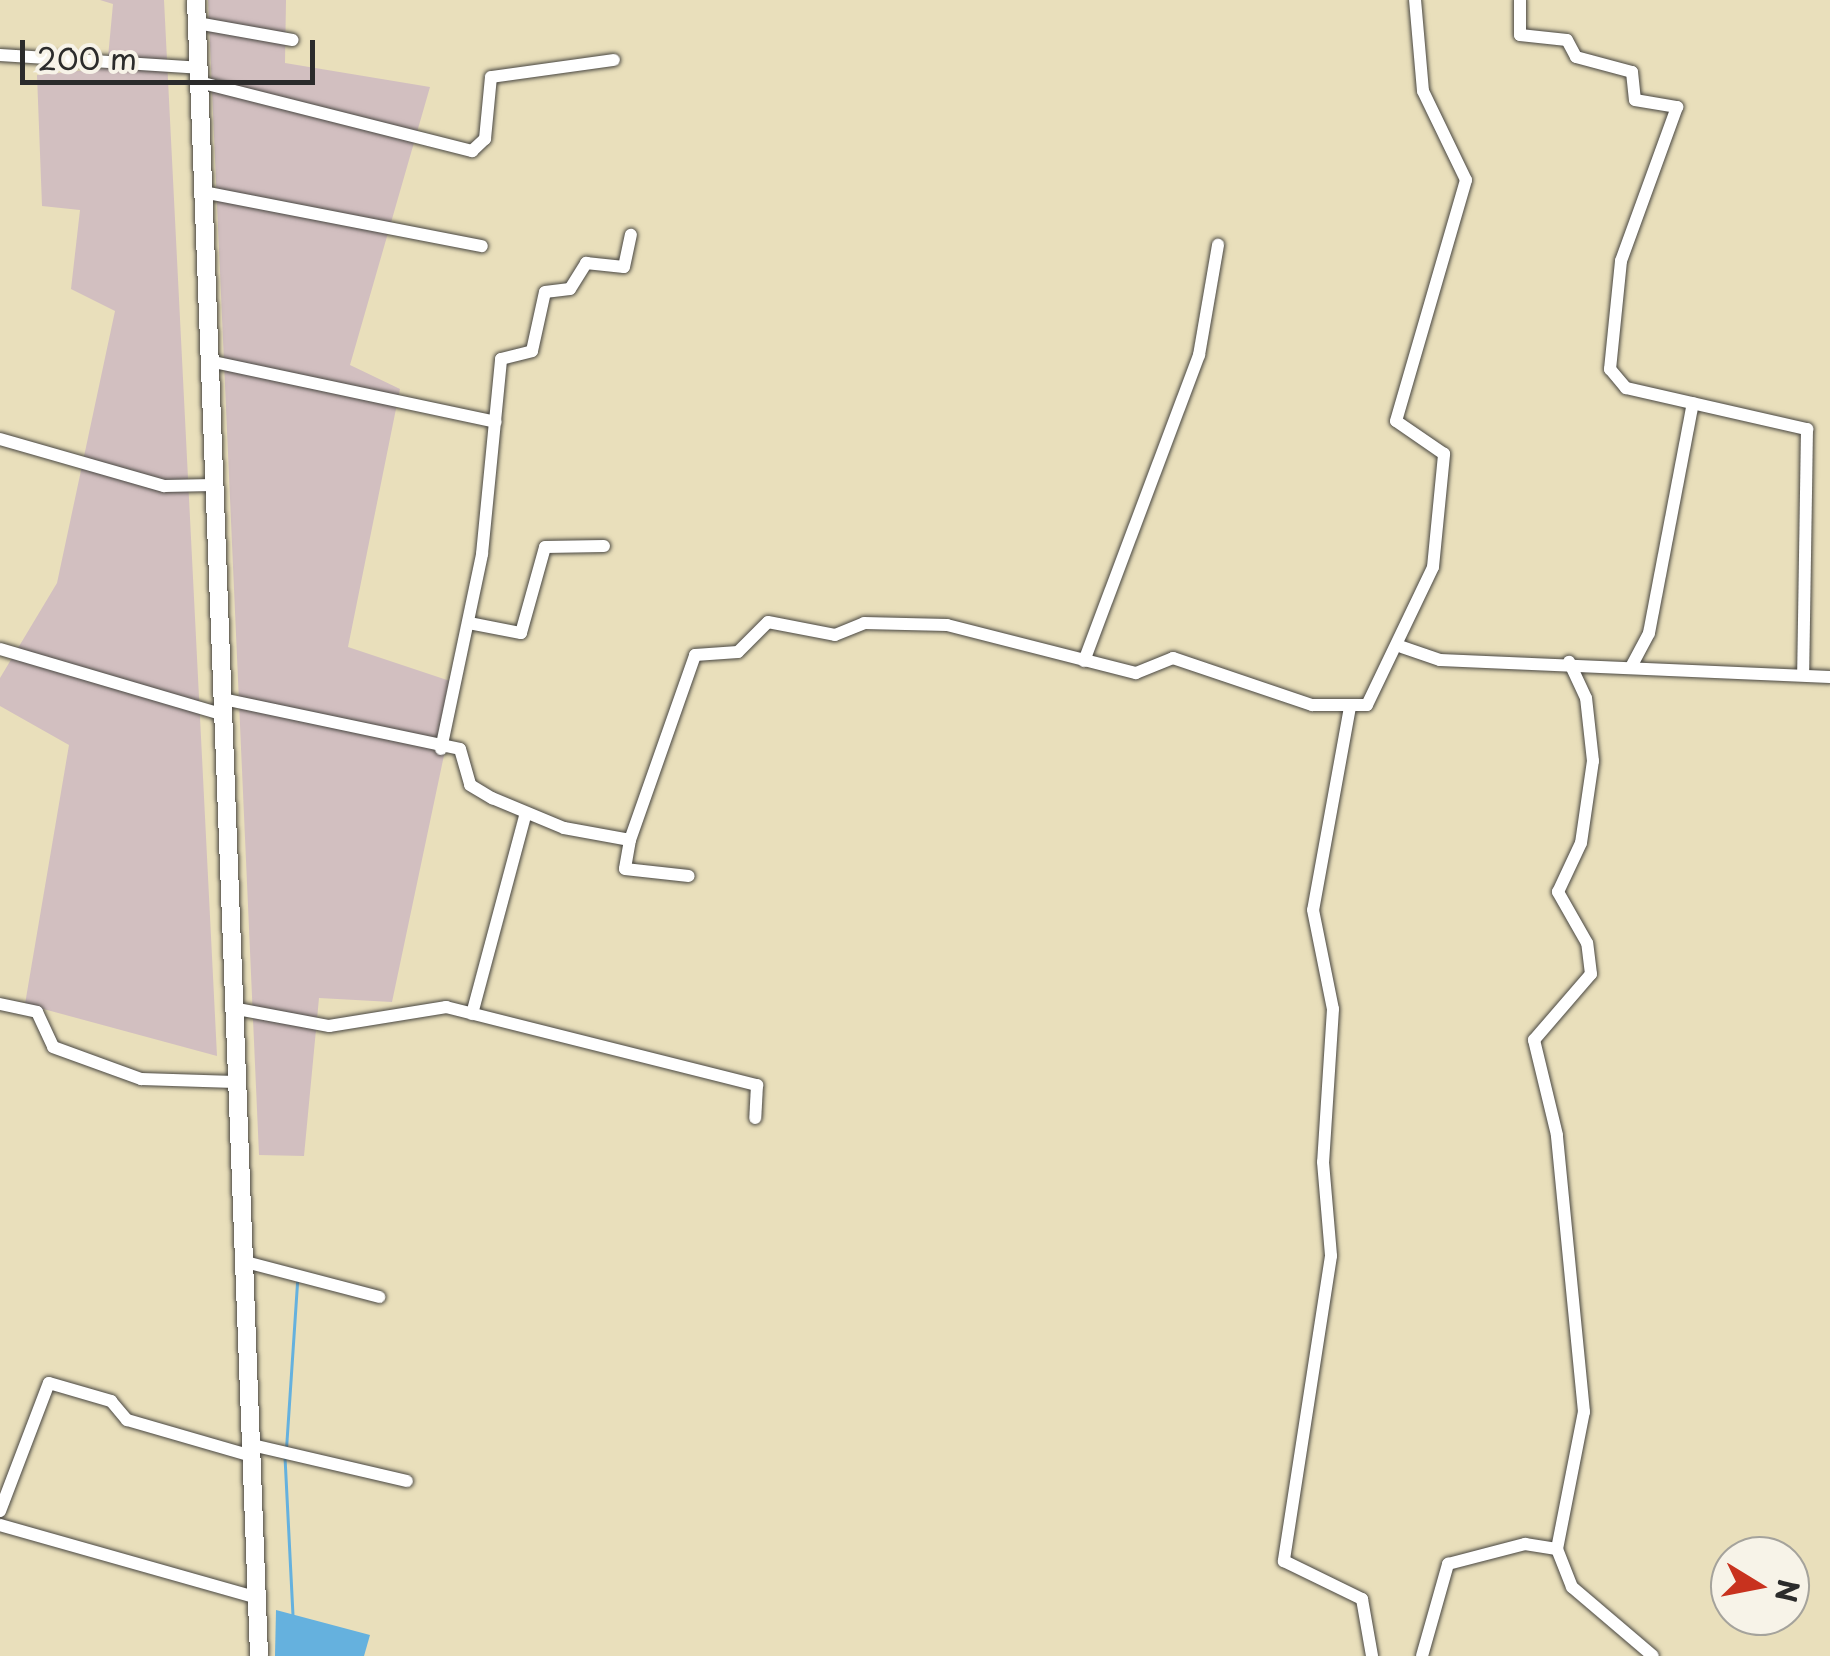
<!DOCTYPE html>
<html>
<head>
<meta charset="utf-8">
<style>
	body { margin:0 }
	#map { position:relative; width:1830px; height:1656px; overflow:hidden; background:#e9dfbb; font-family:"Playpen Sans",sans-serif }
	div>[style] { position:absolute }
	.industrial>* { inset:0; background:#d2bfc0 }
	.water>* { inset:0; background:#65b1de }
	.stream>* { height:2.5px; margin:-1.25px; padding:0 1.25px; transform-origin:1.25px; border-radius:1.25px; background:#65b1de }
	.roads { filter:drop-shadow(0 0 2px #484641) drop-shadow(0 0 2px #484641) }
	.minor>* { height:12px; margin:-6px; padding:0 6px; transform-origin:6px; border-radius:6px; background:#fff }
	.major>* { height:18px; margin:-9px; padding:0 9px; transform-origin:9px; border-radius:9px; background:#fff }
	span { translate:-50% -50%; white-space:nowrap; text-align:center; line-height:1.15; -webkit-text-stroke:9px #f7f3e8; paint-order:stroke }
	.north { position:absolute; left:1710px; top:1536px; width:100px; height:100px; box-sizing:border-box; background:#f7f3e8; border:2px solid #a5a39c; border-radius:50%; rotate:100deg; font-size:28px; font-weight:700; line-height:40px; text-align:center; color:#2b2b2b }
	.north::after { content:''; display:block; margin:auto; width:35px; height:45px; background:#c8321e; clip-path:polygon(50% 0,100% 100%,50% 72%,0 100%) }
	.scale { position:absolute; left:20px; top:40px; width:295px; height:45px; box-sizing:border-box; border:5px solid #2b2b2b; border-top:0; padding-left:12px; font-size:30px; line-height:35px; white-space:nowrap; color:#2b2b2b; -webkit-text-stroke:8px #f7f3e8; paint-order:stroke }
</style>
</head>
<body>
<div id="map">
	<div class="industrial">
		<div style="clip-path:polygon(100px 0,164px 0,217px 1056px,25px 1004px,69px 745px,0 706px,0 678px,57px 583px,115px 311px,71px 289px,80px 210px,42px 206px,37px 75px,107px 68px,113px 4px)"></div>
		<div style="clip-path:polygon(208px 0,286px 0,285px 63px,430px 87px,350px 365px,400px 389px,348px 647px,459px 684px,392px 1002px,319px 998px,304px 1156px,259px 1155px)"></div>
	</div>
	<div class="water">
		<div style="clip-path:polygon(276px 1610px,370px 1635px,364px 1656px,275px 1656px)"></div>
	</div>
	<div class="stream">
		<div style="left:286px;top:1449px;width:167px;rotate:-86.2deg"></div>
		<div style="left:285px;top:1457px;width:157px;rotate:87.1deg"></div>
	</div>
	<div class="roads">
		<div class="minor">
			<div style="left:1520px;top:0;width:35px;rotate:90deg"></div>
			<div style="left:1520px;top:35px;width:47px;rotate:6.1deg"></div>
			<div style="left:1567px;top:40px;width:19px;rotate:62deg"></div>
			<div style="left:1576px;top:57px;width:58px;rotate:15deg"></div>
			<div style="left:1632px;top:72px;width:28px;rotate:84deg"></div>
			<div style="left:1635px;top:100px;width:43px;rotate:9.5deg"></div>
			<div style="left:1677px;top:107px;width:164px;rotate:110deg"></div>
			<div style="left:1621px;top:261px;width:109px;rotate:95.8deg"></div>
			<div style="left:1610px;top:369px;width:25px;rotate:50deg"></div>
			<div style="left:1626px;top:388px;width:186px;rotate:12.8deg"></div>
			<div style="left:1807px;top:429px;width:244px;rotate:90.9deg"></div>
			<div style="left:197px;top:23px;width:97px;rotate:10.1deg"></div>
			<div style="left:0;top:55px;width:199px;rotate:3.7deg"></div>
			<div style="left:199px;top:82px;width:282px;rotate:14.2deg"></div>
			<div style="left:472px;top:151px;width:18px;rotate:-43deg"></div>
			<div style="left:485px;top:139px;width:62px;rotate:-84.5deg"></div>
			<div style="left:491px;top:77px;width:124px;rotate:-7.9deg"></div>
			<div style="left:203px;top:192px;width:284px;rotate:11deg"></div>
			<div style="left:209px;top:361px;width:293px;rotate:12deg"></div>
			<div style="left:0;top:439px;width:171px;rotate:16deg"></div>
			<div style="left:164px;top:486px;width:49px;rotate:-1.2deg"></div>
			<div style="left:469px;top:623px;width:53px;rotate:10.9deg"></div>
			<div style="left:521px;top:633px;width:89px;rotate:-74.4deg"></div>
			<div style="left:545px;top:547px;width:59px;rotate:-1deg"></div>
			<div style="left:1402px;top:647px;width:40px;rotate:18.9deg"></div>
			<div style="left:1440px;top:660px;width:390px;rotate:2.5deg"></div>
			<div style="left:0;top:649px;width:234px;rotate:16.4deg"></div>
			<div style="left:1084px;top:661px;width:327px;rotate:-69.4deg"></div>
			<div style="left:1199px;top:355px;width:112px;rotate:-80.2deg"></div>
			<div style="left:1631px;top:667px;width:38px;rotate:-62deg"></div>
			<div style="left:1649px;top:633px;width:234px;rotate:-79.2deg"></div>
			<div style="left:223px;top:699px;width:242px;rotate:11.9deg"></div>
			<div style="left:460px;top:749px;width:37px;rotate:74deg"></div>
			<div style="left:470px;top:785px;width:26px;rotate:31deg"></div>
			<div style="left:492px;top:798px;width:78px;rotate:22.6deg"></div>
			<div style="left:564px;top:828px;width:67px;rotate:10.3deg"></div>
			<div style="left:630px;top:840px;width:196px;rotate:-70.6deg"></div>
			<div style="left:695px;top:655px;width:43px;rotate:-4deg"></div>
			<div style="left:738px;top:652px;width:42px;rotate:-45deg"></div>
			<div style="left:768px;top:622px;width:68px;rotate:11deg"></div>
			<div style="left:835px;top:635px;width:31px;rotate:-22deg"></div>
			<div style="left:864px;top:623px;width:83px;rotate:1.4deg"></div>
			<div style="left:947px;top:625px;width:195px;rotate:14.3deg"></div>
			<div style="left:1136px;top:673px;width:40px;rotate:-22deg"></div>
			<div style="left:1173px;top:658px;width:147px;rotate:18.7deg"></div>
			<div style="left:1312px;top:705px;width:55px"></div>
			<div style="left:1367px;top:705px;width:153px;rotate:-64.4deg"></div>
			<div style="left:1433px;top:567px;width:114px;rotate:-84.4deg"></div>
			<div style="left:1444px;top:454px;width:58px;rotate:-145.5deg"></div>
			<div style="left:1396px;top:421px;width:251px;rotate:-73.8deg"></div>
			<div style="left:1466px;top:180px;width:99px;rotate:-115.8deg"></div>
			<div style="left:1423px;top:91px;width:91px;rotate:-95deg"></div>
			<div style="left:1350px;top:707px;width:206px;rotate:100.3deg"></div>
			<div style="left:1313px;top:910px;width:101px;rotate:78.6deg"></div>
			<div style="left:1333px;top:1009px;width:153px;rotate:93.7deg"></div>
			<div style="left:1323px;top:1162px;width:94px;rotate:85.1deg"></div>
			<div style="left:1331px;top:1256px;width:309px;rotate:98.8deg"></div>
			<div style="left:1284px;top:1561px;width:87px;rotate:26deg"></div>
			<div style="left:1362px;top:1599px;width:58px;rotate:80deg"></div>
			<div style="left:441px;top:749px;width:199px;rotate:-78.1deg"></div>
			<div style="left:482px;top:554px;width:196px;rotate:-84.4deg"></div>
			<div style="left:501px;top:359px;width:32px;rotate:-14deg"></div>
			<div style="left:532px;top:351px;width:60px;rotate:-77.6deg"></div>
			<div style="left:545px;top:292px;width:25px;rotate:-7deg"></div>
			<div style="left:570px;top:289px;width:31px;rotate:-58deg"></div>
			<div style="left:586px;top:263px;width:38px;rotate:6deg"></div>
			<div style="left:624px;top:267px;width:33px;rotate:-78deg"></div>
			<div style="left:630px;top:840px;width:29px;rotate:100deg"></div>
			<div style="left:625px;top:869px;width:64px;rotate:6.2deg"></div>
			<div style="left:0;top:1004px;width:38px;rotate:12deg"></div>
			<div style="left:37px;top:1012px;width:38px;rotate:65deg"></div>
			<div style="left:53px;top:1047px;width:94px;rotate:20deg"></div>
			<div style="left:141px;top:1079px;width:94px;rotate:1.8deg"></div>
			<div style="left:232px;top:1008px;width:99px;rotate:10.5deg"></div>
			<div style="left:329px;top:1026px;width:119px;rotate:-9.2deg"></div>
			<div style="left:446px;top:1007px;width:321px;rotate:14.1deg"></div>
			<div style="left:757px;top:1085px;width:33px;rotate:93deg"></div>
			<div style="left:472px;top:1014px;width:208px;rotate:-75deg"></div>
			<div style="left:242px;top:1261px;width:142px;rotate:14.7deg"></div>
			<div style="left:252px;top:1445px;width:159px;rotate:13.1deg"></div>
			<div style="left:0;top:1511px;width:137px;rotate:-69.1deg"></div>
			<div style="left:49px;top:1383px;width:65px;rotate:16.2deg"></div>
			<div style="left:111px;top:1401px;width:25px;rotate:50deg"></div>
			<div style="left:127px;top:1420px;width:130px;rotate:16.1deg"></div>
			<div style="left:0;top:1525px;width:268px;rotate:15.8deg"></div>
			<div style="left:1557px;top:1549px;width:140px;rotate:-78.9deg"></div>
			<div style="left:1584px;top:1412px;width:278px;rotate:-95.6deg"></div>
			<div style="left:1557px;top:1135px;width:98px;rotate:-103.6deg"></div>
			<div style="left:1534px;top:1040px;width:87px;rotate:-49.2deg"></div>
			<div style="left:1591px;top:974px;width:31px;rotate:-97deg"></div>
			<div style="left:1587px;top:943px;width:59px;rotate:-119.6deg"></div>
			<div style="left:1558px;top:892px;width:54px;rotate:-64.9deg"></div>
			<div style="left:1581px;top:843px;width:83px;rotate:-81.7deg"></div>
			<div style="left:1593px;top:761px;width:63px;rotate:-96.3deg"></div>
			<div style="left:1586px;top:698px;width:40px;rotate:-115deg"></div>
			<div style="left:1557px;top:1549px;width:41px;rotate:68.5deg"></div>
			<div style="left:1572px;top:1587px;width:106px;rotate:40.4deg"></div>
			<div style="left:1422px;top:1656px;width:96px;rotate:-74.2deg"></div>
			<div style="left:1448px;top:1564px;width:80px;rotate:-14.6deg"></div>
			<div style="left:1525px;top:1544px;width:32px;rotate:9deg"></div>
		</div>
		<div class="major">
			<div style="left:196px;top:0;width:1657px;rotate:87.82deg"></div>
		</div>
	</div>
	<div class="north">N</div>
	<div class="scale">200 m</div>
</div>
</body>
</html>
